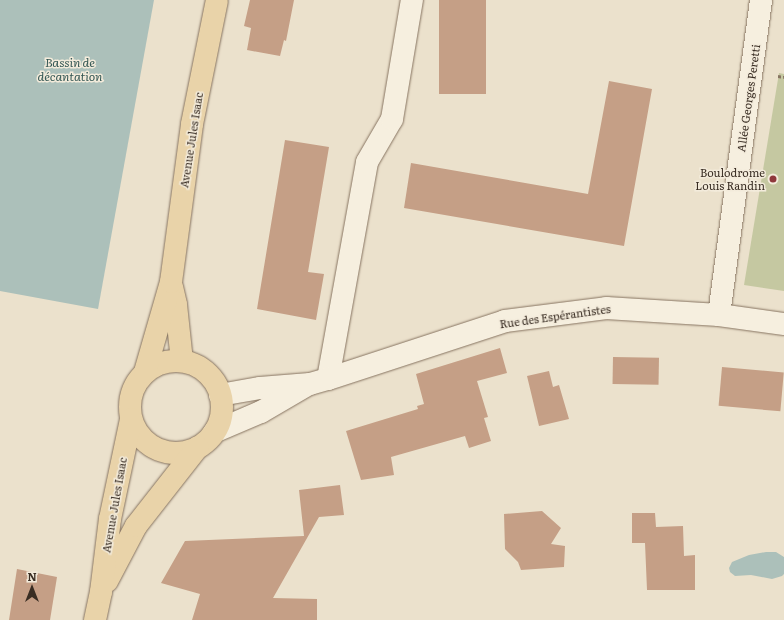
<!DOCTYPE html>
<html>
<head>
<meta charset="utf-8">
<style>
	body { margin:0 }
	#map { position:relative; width:784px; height:620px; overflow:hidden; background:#ebe1cc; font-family:Literata,serif }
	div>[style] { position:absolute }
	.green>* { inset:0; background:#c5c8a1 }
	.water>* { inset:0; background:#acc0ba }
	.building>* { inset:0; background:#c59f86; transform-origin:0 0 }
	.path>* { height:2.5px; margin-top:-1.25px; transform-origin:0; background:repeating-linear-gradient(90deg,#877461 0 3px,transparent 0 5px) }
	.roads { filter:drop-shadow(0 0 1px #877461) drop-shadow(0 0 1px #877461) }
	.minor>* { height:22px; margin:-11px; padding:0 11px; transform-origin:11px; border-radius:11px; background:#f6efdf }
	.major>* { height:22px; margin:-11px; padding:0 11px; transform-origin:11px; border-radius:11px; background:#e9d3a9 }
	.major>.ring { margin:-11px; padding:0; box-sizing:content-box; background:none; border:22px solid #e9d3a9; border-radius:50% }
	.dots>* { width:11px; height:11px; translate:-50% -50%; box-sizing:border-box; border:2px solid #f3ebdb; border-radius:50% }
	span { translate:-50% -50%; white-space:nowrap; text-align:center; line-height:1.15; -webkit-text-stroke:3px #f3ebdb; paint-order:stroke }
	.street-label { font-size:11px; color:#392d23 }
	.poi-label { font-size:11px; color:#392d23 }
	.right { translate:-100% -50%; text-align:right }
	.water-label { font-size:12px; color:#345754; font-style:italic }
	.north { position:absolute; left:12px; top:568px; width:40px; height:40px; -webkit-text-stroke:3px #f3ebdb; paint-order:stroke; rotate:0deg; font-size:11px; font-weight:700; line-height:16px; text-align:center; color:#392d23 }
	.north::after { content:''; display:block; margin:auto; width:14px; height:18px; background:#392d23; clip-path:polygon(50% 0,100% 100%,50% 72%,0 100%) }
</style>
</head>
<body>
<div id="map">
	<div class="green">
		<div style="clip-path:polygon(779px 73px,784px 74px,784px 291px,744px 285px)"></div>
	</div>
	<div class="water">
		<div style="clip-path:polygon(0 0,154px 0,98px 309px,0 291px)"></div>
		<div style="clip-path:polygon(766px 552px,776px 552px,784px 557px,784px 574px,782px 576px,772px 579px,751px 575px,735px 576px,730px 572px,729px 568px,732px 562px,749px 555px)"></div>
	</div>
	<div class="building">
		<div style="clip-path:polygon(250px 0,294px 0,286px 41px,284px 40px,280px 56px,247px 50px,251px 28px,244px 26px)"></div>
		<div style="left:439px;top:0;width:47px;height:94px"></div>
		<div style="clip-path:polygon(609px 81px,652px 89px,624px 246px,404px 208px,411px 163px,588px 194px)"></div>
		<div style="clip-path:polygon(285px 140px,329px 147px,308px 272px,324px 274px,316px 320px,257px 309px)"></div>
		<div style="clip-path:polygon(500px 348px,507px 373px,477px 381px,488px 417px,484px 418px,491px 441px,469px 448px,465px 436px,391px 457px,394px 475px,361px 480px,346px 431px,418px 409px,417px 406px,424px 404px,416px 374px)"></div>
		<div style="left:613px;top:357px;width:46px;height:27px;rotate:1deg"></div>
		<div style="left:722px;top:367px;width:62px;height:39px;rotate:5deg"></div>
		<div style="clip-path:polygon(549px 371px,553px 387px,559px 385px,569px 419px,539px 426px,527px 376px)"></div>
		<div style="clip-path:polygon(340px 485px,344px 515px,319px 517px,273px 598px,317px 599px,317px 620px,192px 620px,200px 594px,161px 583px,185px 541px,304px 536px,299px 490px)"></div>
		<div style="clip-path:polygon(542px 511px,561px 528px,551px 544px,565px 546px,564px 567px,521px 570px,518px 562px,505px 549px,504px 514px)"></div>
		<div style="clip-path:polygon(632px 513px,655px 513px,656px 527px,683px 526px,684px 556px,695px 555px,695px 590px,647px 590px,645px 543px,632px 543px)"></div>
		<div style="clip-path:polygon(17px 569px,57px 577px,50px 620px,9px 620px)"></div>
	</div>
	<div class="path">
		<div style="left:778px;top:76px;width:6px;rotate:9deg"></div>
	</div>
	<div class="roads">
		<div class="minor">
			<div style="left:719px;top:315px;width:318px;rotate:-82.4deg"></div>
			<div style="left:328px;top:379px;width:220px;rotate:-79.8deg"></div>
			<div style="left:367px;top:162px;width:50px;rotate:-59.8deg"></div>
			<div style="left:392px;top:119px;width:121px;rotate:-80.5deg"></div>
			<div style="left:220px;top:395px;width:41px;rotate:-9.9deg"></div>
			<div style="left:260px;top:388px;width:50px;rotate:-4.6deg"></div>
			<div style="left:310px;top:384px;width:19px;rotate:-16deg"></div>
			<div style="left:328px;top:379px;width:186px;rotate:-18.1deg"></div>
			<div style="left:505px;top:321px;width:102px;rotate:-7.3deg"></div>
			<div style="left:606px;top:308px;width:113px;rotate:3.5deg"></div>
			<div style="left:719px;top:315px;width:66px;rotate:7.9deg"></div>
			<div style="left:214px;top:432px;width:51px;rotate:-23.1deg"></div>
			<div style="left:261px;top:412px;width:50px;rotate:-30.2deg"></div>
		</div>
		<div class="major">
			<div style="left:172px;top:287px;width:18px;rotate:77deg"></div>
			<div style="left:176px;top:305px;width:56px;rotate:83.9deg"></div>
			<div class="ring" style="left:130px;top:361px;width:70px;height:70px"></div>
			<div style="left:145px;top:372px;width:94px;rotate:-73.9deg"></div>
			<div style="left:171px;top:282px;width:159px;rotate:-82.4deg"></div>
			<div style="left:192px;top:124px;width:126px;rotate:-78.6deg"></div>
			<div style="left:107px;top:581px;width:62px;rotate:-62.2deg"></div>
			<div style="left:136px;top:526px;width:100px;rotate:-51.9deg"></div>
			<div style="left:95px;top:620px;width:29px;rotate:-78deg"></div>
			<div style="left:101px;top:592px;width:74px;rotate:-83deg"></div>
			<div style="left:110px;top:519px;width:102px;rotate:-78.1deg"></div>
		</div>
	</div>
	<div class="dots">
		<div style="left:773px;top:179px;background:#8f383b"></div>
	</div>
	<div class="street-label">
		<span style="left:748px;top:98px;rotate:-82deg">Allée Georges Peretti</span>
		<span style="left:191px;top:140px;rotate:-81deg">Avenue Jules Isaac</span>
		<span style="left:555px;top:316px;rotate:-8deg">Rue des Espérantistes</span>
		<span style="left:114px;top:505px;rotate:-80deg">Avenue Jules Isaac</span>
	</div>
	<div class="poi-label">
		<span class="right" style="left:765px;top:179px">Boulodrome<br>Louis Randin</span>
	</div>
	<div class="water-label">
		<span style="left:70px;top:70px">Bassin de<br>décantation</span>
	</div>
	<div class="north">N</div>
</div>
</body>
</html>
